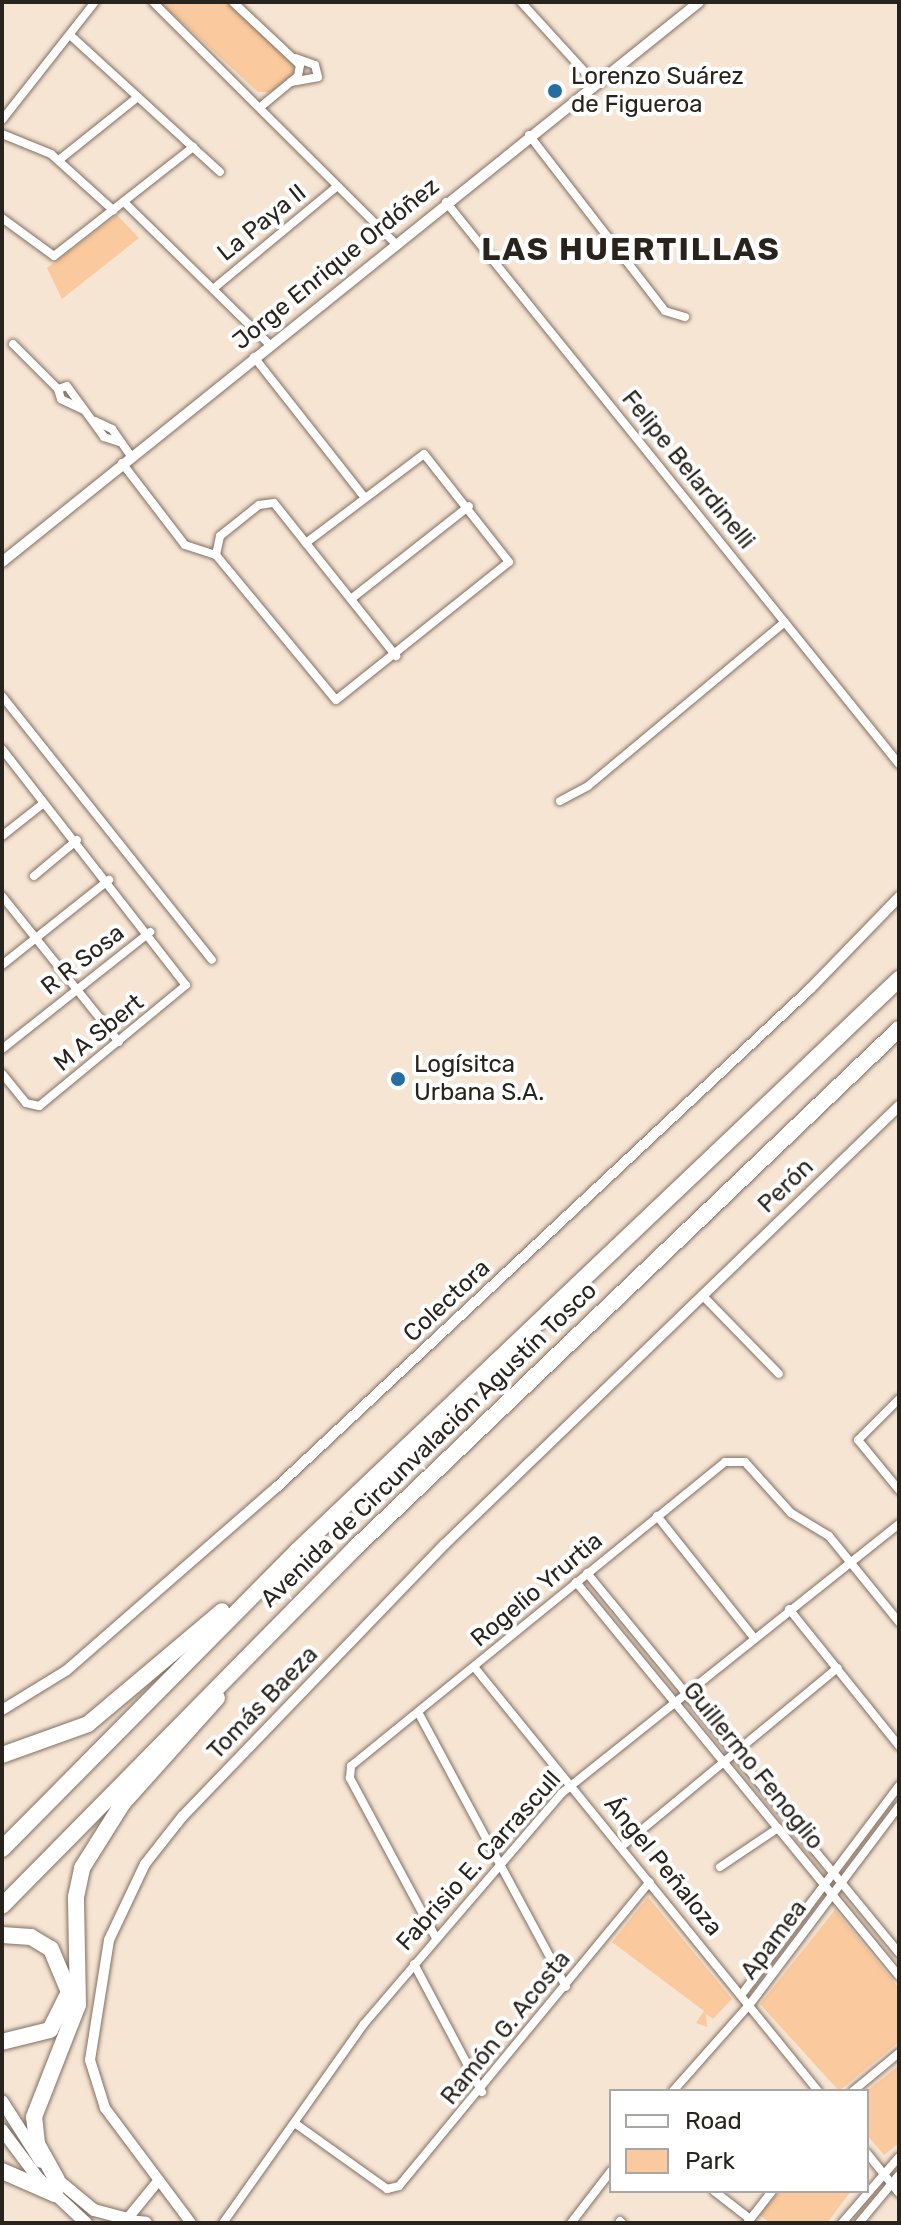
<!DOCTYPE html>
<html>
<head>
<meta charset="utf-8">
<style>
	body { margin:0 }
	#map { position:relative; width:901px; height:2225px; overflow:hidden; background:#f7e5d4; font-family:Rubik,sans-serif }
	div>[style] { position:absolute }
	.green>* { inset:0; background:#fac99d }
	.roads { filter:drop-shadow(0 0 2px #817062) drop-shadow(0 0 2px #817062) }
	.minor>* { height:8px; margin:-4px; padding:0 4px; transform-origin:4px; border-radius:4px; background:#fff }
	.tertiary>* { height:10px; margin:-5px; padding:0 5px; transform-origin:5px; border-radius:5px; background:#fff }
	.secondary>* { height:12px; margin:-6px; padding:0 6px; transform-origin:6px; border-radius:6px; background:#fff }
	.motorway>* { height:16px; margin:-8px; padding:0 8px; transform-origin:8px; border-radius:8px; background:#fff }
	.dots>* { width:22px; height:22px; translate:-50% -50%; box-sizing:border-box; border:4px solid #fff; border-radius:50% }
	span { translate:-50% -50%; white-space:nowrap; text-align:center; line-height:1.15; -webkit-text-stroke:8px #fff; paint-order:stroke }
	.poi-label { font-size:24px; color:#29231d }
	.left { translate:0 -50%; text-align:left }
	.street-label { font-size:24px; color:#29231d }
	.district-label { font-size:32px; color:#29231d; font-weight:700; letter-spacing:2px }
	.frame { position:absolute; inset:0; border:4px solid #29231d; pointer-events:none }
	.legend { position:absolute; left:609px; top:2089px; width:260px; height:104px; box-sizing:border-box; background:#fff; border:2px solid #a9a7a5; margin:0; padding:10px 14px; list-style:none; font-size:24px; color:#29231d }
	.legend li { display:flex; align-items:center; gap:16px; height:40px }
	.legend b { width:40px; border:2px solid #a9a7a5 }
</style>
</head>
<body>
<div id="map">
	<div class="green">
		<div style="clip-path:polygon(160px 2px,226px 2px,293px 63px,294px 75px,271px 92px,258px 92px)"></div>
		<div style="clip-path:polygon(117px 215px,139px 238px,62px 299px,47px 268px)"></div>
		<div style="clip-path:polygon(648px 1897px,732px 1999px,713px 2019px,706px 2014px,707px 2027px,696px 2023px,704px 2011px,612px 1942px)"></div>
		<div style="clip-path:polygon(835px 1910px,899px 1988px,899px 2042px,839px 2091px,760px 2004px)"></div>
		<div style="clip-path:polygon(899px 2065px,899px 2143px,884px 2155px,867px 2135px,867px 2091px)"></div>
		<div style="clip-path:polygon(779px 2191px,851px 2191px,827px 2223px,770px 2223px,760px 2215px)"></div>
	</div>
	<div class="roads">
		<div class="minor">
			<div style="left:153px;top:2px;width:340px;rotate:44.9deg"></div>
			<div style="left:233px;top:2px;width:92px;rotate:43.2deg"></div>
			<div style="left:300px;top:65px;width:11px;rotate:100deg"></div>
			<div style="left:298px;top:76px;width:45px;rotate:140.4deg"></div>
			<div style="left:521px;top:2px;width:110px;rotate:47.6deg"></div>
			<div style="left:70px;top:35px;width:203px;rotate:42.4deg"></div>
			<div style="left:291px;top:82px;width:27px;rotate:-10deg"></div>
			<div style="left:318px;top:77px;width:12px;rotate:-104deg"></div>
			<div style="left:315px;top:65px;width:20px;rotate:-160deg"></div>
			<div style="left:2px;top:120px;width:150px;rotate:-51.8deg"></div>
			<div style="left:2px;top:134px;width:53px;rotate:22.2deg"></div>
			<div style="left:51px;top:154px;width:84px;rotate:42.1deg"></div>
			<div style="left:529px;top:135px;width:222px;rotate:52.3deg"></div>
			<div style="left:665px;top:311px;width:21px;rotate:17deg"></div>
			<div style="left:59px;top:160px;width:101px;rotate:-38.6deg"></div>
			<div style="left:124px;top:202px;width:203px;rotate:44.4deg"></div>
			<div style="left:446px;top:202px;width:722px;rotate:51.13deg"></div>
			<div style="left:2px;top:218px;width:64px;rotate:36.2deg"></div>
			<div style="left:54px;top:256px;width:177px;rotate:-38.1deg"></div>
			<div style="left:213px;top:289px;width:158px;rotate:-39.6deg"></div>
			<div style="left:13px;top:344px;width:64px;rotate:45deg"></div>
			<div style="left:254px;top:357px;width:178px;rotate:51.8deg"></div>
			<div style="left:82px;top:409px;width:23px;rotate:-155deg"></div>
			<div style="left:61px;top:399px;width:10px;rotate:-107deg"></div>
			<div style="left:58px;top:389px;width:9px;rotate:-18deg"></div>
			<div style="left:67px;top:386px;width:63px;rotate:54deg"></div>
			<div style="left:104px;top:437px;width:16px;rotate:18deg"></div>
			<div style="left:95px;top:421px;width:19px;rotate:25deg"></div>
			<div style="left:112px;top:429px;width:33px;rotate:55deg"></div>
			<div style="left:122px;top:463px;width:103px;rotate:52.5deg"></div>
			<div style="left:185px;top:545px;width:33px;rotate:18deg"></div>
			<div style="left:216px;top:555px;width:188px;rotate:50.4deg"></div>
			<div style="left:336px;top:700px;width:221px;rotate:-38.6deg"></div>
			<div style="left:509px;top:562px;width:137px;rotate:-128.2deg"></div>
			<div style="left:424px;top:454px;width:148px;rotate:143deg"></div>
			<div style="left:216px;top:555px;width:19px;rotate:-78deg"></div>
			<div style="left:220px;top:536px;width:50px;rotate:-38.5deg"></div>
			<div style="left:259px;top:505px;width:15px;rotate:-8deg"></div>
			<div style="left:274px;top:503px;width:196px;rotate:51.4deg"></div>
			<div style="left:351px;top:599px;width:150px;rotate:-38.2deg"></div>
			<div style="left:2px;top:696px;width:337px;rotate:51.5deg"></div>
			<div style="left:2px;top:749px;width:299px;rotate:52.1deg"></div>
			<div style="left:186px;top:985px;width:190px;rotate:140.5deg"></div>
			<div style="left:39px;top:1106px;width:13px;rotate:-167deg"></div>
			<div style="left:26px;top:1103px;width:38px;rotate:-129deg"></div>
			<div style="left:560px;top:801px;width:32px;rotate:-28deg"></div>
			<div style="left:588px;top:786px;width:256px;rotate:-39.8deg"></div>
			<div style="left:2px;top:836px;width:53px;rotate:-38.2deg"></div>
			<div style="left:34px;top:876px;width:56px;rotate:-39.9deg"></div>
			<div style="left:2px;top:896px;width:187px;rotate:51.3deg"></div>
			<div style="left:2px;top:965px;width:137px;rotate:-38.5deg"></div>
			<div style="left:2px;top:1049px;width:189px;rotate:-38.3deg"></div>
			<div style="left:702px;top:1295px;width:110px;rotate:45.7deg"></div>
			<div style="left:899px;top:1399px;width:58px;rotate:135deg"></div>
			<div style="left:858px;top:1440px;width:65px;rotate:50.6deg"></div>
			<div style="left:657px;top:1516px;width:156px;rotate:51.5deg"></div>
			<div style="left:587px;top:1573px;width:492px;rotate:50.6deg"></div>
			<div style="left:576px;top:1582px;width:509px;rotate:50.66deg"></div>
			<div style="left:789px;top:1609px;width:176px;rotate:51.2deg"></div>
			<div style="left:475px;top:1668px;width:545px;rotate:50.96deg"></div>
			<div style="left:418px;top:1712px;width:312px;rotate:61.7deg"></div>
			<div style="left:621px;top:1847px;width:281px;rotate:-39.6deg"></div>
			<div style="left:720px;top:1867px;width:70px;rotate:-33.9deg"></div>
			<div style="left:436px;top:1938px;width:182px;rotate:-118.3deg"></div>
			<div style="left:350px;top:1778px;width:12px;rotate:-85deg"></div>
			<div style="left:351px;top:1766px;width:482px;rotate:-39.1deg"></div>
			<div style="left:725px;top:1462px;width:20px"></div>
			<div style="left:745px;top:1462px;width:69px;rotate:48deg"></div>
			<div style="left:791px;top:1513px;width:44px;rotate:31.2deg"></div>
			<div style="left:829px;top:1536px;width:111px;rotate:50.9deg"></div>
			<div style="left:414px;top:1964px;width:145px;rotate:62deg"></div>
			<div style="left:742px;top:1994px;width:261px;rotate:-53deg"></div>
			<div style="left:673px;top:2091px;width:116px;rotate:-48.5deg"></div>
			<div style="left:750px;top:2004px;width:248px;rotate:-53deg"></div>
			<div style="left:853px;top:2091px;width:60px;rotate:-39.6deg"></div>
			<div style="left:296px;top:2124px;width:112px;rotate:35.5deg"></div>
			<div style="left:387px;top:2189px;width:12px;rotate:-14deg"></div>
			<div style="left:399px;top:2186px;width:394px;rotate:-50.5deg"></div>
			<div style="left:867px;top:2153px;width:51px;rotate:51.3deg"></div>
			<div style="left:714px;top:2191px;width:46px;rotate:37.9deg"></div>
			<div style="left:620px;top:2221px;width:3px;rotate:45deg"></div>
			<div style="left:748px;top:2222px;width:39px;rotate:-52deg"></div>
			<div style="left:223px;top:2223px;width:244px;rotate:-54.7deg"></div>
			<div style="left:364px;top:2024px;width:304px;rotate:-49.4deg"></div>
			<div style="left:562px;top:1793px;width:431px;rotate:-38.6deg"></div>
			<div style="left:571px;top:2223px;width:66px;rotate:-52.4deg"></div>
			<div style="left:842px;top:2223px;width:87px;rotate:-49.2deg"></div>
			<div style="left:859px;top:2223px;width:62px;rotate:-50.2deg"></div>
		</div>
		<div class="tertiary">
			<div style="left:2px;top:562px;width:894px;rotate:-38.78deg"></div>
			<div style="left:2px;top:1710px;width:76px;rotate:-31.6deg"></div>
			<div style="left:67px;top:1670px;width:279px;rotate:-41.1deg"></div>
			<div style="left:277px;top:1487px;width:729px;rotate:-43.06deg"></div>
			<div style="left:810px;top:989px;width:128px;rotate:-45.9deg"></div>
			<div style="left:128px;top:2218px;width:49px;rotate:-50.8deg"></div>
			<div style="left:191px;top:2223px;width:144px;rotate:-126.8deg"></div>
			<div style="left:105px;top:2108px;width:50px;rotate:-107.4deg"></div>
			<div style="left:90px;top:2060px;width:121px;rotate:-81deg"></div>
			<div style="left:109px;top:1940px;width:84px;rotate:-64.7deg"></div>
			<div style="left:145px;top:1864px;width:60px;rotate:-51.8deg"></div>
			<div style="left:182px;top:1817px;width:379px;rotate:-46.1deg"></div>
			<div style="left:445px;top:1544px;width:631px;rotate:-43.97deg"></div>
		</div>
		<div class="secondary">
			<div style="left:2px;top:2101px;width:72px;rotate:57.4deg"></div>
			<div style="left:2px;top:2130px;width:60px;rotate:53.1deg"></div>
			<div style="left:38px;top:2178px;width:66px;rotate:43.2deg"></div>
			<div style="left:53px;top:2176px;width:53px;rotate:39.7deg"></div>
			<div style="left:94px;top:2210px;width:31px;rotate:15deg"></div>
			<div style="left:119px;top:2220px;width:27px;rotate:6deg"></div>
		</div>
		<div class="motorway">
			<div style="left:2px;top:1755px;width:91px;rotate:-19.8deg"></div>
			<div style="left:88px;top:1724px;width:175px;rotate:-40.1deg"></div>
			<div style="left:2px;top:1849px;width:421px;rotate:-45.3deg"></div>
			<div style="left:298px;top:1550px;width:829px;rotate:-43.53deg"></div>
			<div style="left:2px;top:1906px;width:504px;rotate:-45.4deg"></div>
			<div style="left:356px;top:1547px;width:750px;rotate:-43.65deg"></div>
			<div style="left:2px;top:1935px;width:29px;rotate:4deg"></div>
			<div style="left:31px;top:1937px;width:23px;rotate:31deg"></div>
			<div style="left:51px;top:1949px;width:47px;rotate:67.3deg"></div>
			<div style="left:69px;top:1992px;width:42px;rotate:116.6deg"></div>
			<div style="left:50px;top:2030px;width:49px;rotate:166deg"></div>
			<div style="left:2px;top:2171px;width:58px;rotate:23.5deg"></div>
			<div style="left:57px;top:2180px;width:41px;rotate:-119.1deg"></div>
			<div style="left:37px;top:2144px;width:27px;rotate:-96deg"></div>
			<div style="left:34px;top:2117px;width:120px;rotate:-68.6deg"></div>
			<div style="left:78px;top:2005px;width:108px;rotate:-91.1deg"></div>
			<div style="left:76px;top:1897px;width:30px;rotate:-78deg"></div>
			<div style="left:82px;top:1868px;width:77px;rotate:-57.8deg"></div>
			<div style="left:123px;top:1803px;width:141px;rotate:-48.2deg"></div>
		</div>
	</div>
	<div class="dots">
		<div style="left:555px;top:91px;background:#266ea2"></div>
		<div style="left:398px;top:1079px;background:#266ea2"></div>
	</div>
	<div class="poi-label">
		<span class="left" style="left:571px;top:91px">Lorenzo Suárez<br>de Figueroa</span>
		<span class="left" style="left:414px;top:1079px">Logísitca<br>Urbana S.A.</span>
	</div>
	<div class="street-label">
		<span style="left:262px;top:223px;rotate:-39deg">La Paya II</span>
		<span style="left:336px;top:264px;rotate:-39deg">Jorge Enrique Ordóñez</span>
		<span style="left:688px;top:470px;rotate:51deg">Felipe Belardinelli</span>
		<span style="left:83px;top:960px;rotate:-38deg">R R Sosa</span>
		<span style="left:99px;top:1033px;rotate:-39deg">M A Sbert</span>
		<span style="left:786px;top:1186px;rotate:-44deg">Perón</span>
		<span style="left:447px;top:1301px;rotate:-43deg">Colectora</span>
		<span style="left:429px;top:1445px;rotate:-44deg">Avenida de Circunvalación Agustín Tosco</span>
		<span style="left:537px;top:1590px;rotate:-40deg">Rogelio Yrurtia</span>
		<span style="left:263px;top:1703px;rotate:-46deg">Tomás Baeza</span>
		<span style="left:753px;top:1766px;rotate:51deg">Guillermo Fenoglio</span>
		<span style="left:479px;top:1861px;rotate:-48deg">Fabrisio E. Carrascull</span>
		<span style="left:663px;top:1866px;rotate:51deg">Ángel Peñaloza</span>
		<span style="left:774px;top:1940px;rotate:-53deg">Apamea</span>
		<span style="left:506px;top:2028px;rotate:-51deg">Ramón G. Acosta</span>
	</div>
	<div class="district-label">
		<span style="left:631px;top:249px">LAS HUERTILLAS</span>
	</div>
	<div class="frame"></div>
	<ul class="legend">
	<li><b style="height:10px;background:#fff"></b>Road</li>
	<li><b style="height:22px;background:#fac99d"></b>Park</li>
	</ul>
</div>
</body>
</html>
